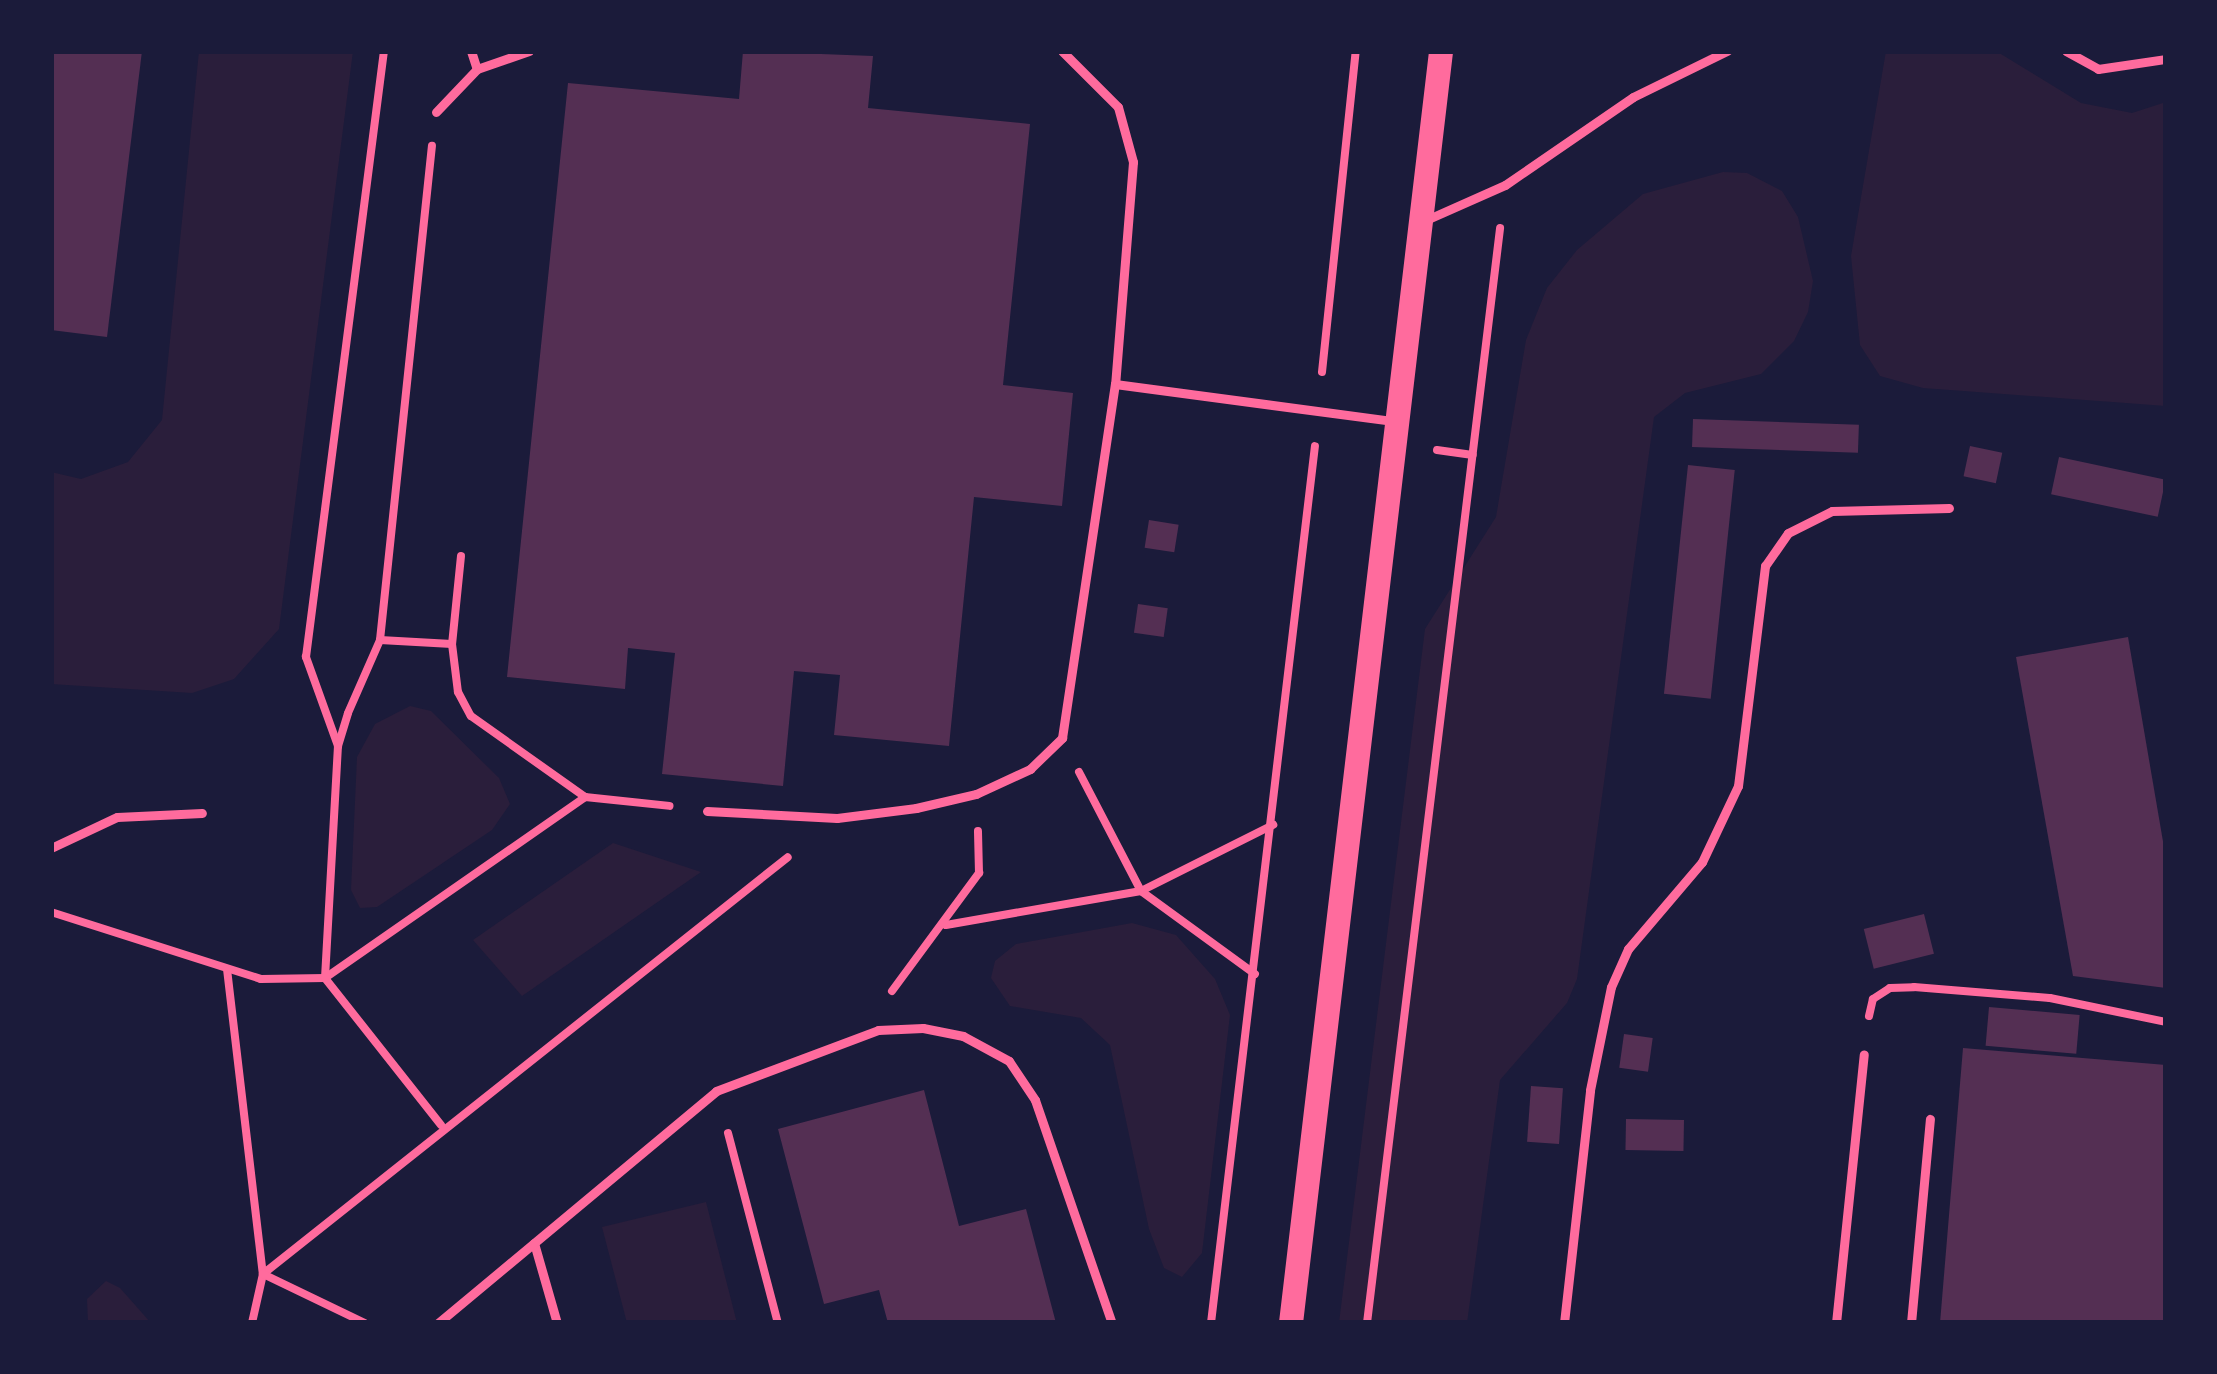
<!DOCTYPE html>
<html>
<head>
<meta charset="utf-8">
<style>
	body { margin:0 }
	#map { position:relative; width:2217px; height:1374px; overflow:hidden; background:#1b1b3a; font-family:"Work Sans",sans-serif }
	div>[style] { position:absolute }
	.green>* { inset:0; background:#2a1e3b }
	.building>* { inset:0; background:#542f53; transform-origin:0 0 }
	.path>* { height:8px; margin:-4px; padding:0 4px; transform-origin:4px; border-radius:4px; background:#ff6b9d }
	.service>* { height:9px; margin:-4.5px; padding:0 4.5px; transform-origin:4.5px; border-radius:4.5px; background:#ff6b9d }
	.secondary>* { height:24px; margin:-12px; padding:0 12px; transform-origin:12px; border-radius:12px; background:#ff6b9d }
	span { translate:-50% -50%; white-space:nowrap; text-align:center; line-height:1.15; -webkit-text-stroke:12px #1b1b3a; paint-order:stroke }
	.frame { position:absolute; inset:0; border:54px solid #1b1b3a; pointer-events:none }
</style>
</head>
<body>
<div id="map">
	<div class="green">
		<div style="clip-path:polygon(199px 51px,353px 51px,279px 629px,234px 679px,192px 693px,51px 684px,51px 472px,81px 479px,128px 462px,162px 420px)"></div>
		<div style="clip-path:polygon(1886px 51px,1996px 51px,2081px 103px,2132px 113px,2166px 102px,2166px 406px,1923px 388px,1880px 376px,1860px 345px,1851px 256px)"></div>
		<div style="clip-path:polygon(1723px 172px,1747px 173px,1782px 191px,1798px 217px,1813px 281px,1808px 312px,1794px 341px,1761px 374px,1685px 393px,1654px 417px,1577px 979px,1567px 1003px,1500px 1080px,1467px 1323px,1339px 1323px,1425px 629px,1496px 517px,1526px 340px,1547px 288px,1577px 250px,1643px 194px)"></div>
		<div style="clip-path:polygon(410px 706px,431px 711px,499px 778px,510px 804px,492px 830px,377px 907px,360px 908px,351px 890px,357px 757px,375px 724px)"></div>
		<div style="clip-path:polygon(613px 843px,701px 872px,522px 996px,473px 940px)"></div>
		<div style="clip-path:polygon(1132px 923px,1176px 935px,1215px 979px,1230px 1015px,1202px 1253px,1182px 1277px,1164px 1268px,1149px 1229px,1110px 1045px,1081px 1018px,1010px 1006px,991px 978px,995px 961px,1016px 944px)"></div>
		<div style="clip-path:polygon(706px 1202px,737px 1323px,627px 1323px,602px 1227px)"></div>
		<div style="clip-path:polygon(106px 1281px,120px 1288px,151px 1323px,88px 1323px,87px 1299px)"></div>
	</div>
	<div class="building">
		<div style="clip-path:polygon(51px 51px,142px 51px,107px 337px,51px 330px)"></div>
		<div style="clip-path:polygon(743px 51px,873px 56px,868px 108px,1030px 124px,1003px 385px,1073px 393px,1062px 506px,974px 497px,949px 746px,834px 735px,840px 675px,794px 671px,783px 786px,662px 774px,675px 653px,628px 648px,625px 689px,507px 677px,568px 83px,739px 99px)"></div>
		<div style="left:1693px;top:419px;width:166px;height:28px;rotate:2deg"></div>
		<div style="left:1970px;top:446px;width:33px;height:31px;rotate:12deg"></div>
		<div style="left:2059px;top:457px;width:109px;height:38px;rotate:12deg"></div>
		<div style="left:1688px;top:465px;width:47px;height:230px;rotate:6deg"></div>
		<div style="left:1149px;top:520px;width:30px;height:28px;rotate:9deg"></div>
		<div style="left:1138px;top:604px;width:30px;height:29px;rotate:8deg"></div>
		<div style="clip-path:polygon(2128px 637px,2166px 859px,2166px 988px,2073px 976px,2016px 657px)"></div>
		<div style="left:1924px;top:914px;width:41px;height:62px;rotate:76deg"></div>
		<div style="left:1989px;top:1007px;width:91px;height:39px;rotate:5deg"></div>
		<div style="left:1624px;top:1034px;width:29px;height:34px;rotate:8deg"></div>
		<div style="clip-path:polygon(1963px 1048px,2166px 1065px,2166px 1323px,1940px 1323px)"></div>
		<div style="left:1531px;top:1086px;width:32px;height:56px;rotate:4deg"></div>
		<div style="clip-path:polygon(924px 1090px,959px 1226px,1026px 1209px,1056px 1323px,888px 1323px,879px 1290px,824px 1304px,778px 1129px)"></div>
		<div style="left:1626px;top:1119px;width:58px;height:31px;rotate:1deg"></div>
	</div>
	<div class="path">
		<div style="left:1322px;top:372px;width:323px;rotate:-84deg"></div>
		<div style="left:1437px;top:450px;width:36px;rotate:8deg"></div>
		<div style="left:461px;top:556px;width:88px;rotate:95.8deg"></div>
		<div style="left:452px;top:644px;width:48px;rotate:82.9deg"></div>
		<div style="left:458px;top:692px;width:27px;rotate:62deg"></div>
		<div style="left:471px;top:716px;width:140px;rotate:35.4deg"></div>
		<div style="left:585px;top:797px;width:85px;rotate:6deg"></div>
		<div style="left:380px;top:640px;width:497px;rotate:-84deg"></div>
		<div style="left:338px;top:746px;width:95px;rotate:-109.8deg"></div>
		<div style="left:306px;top:657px;width:611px;rotate:-82.67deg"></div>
		<div style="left:1079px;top:772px;width:134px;rotate:62.5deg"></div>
		<div style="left:1141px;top:891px;width:141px;rotate:36.1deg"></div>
		<div style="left:51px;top:912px;width:220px;rotate:17.7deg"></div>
		<div style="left:261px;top:979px;width:64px;rotate:-0.9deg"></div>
		<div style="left:325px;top:978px;width:317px;rotate:-34.8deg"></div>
		<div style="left:946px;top:925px;width:198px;rotate:-9.9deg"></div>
		<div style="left:1141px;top:891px;width:148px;rotate:-26.6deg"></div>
		<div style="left:227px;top:969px;width:307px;rotate:83.3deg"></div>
		<div style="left:263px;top:1274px;width:50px;rotate:102.7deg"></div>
		<div style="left:892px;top:991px;width:147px;rotate:-53.6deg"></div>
		<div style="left:979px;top:873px;width:42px;rotate:-91.4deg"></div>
		<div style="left:1869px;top:1016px;width:17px;rotate:-77deg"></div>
		<div style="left:1873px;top:999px;width:20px;rotate:-33deg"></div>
		<div style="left:1890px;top:988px;width:24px;rotate:-2deg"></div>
		<div style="left:1914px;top:987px;width:136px;rotate:4.6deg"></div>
		<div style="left:2050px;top:998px;width:118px;rotate:11.7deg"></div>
		<div style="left:441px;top:1125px;width:187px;rotate:-128.3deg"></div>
		<div style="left:325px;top:978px;width:232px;rotate:-86.8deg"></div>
		<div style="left:338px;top:746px;width:34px;rotate:-73deg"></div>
		<div style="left:348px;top:713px;width:80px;rotate:-66.3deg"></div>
		<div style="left:380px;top:640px;width:72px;rotate:3.2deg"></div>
		<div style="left:728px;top:1133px;width:196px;rotate:75.3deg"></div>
		<div style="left:263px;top:1274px;width:670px;rotate:-38.46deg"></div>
		<div style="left:263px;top:1274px;width:113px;rotate:25.7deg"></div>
		<div style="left:1211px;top:1323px;width:883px;rotate:-83.24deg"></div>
		<div style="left:1367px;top:1323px;width:1103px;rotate:-83.07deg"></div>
	</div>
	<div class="service">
		<div style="left:471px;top:51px;width:19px;rotate:72deg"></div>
		<div style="left:1062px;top:51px;width:79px;rotate:45deg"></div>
		<div style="left:1118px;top:107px;width:57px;rotate:74.7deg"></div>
		<div style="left:1133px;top:162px;width:223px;rotate:94.6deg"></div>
		<div style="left:2066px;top:51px;width:37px;rotate:29deg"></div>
		<div style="left:2098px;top:69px;width:69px;rotate:-8.4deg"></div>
		<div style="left:436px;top:112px;width:59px;rotate:-46.4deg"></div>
		<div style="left:477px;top:69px;width:55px;rotate:-19.1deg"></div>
		<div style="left:1426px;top:220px;width:86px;rotate:-23.9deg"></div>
		<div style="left:1505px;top:185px;width:155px;rotate:-34.5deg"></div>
		<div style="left:1633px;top:97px;width:105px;rotate:-26.1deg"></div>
		<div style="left:707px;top:811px;width:130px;rotate:3.1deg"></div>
		<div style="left:837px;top:818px;width:80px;rotate:-7.2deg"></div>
		<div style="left:916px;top:808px;width:62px;rotate:-13.1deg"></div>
		<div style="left:976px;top:794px;width:60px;rotate:-24.8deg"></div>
		<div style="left:1030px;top:769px;width:45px;rotate:-44.1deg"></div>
		<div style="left:1062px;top:738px;width:358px;rotate:-81.5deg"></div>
		<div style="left:1115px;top:384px;width:281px;rotate:7.6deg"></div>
		<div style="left:51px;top:848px;width:73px;rotate:-25.2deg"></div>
		<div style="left:117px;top:817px;width:85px;rotate:-2.7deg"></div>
		<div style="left:534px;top:1243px;width:83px;rotate:74deg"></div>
		<div style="left:438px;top:1323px;width:362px;rotate:-39.8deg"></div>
		<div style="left:716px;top:1091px;width:173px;rotate:-20.6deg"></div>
		<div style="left:878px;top:1030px;width:45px;rotate:-2.5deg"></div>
		<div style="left:923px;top:1028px;width:41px;rotate:11.3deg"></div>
		<div style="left:963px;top:1036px;width:52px;rotate:28.5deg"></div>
		<div style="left:1009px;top:1061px;width:47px;rotate:56.3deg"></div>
		<div style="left:1035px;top:1100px;width:236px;rotate:71deg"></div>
		<div style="left:1564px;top:1323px;width:234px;rotate:-83.6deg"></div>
		<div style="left:1590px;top:1090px;width:105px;rotate:-78.5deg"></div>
		<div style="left:1611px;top:987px;width:42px;rotate:-65.9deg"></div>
		<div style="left:1628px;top:949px;width:114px;rotate:-49.6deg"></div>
		<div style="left:1702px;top:862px;width:84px;rotate:-64.7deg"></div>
		<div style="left:1738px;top:786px;width:222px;rotate:-83deg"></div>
		<div style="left:1765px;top:566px;width:40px;rotate:-55.1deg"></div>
		<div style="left:1788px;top:533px;width:49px;rotate:-26.6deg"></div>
		<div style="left:1832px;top:511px;width:117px;rotate:-1.5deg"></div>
		<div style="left:1836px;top:1323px;width:270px;rotate:-84.1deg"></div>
		<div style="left:1911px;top:1323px;width:205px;rotate:-84.7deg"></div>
	</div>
	<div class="secondary">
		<div style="left:1291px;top:1323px;width:1281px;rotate:-83.27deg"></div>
	</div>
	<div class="frame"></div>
</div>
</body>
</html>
